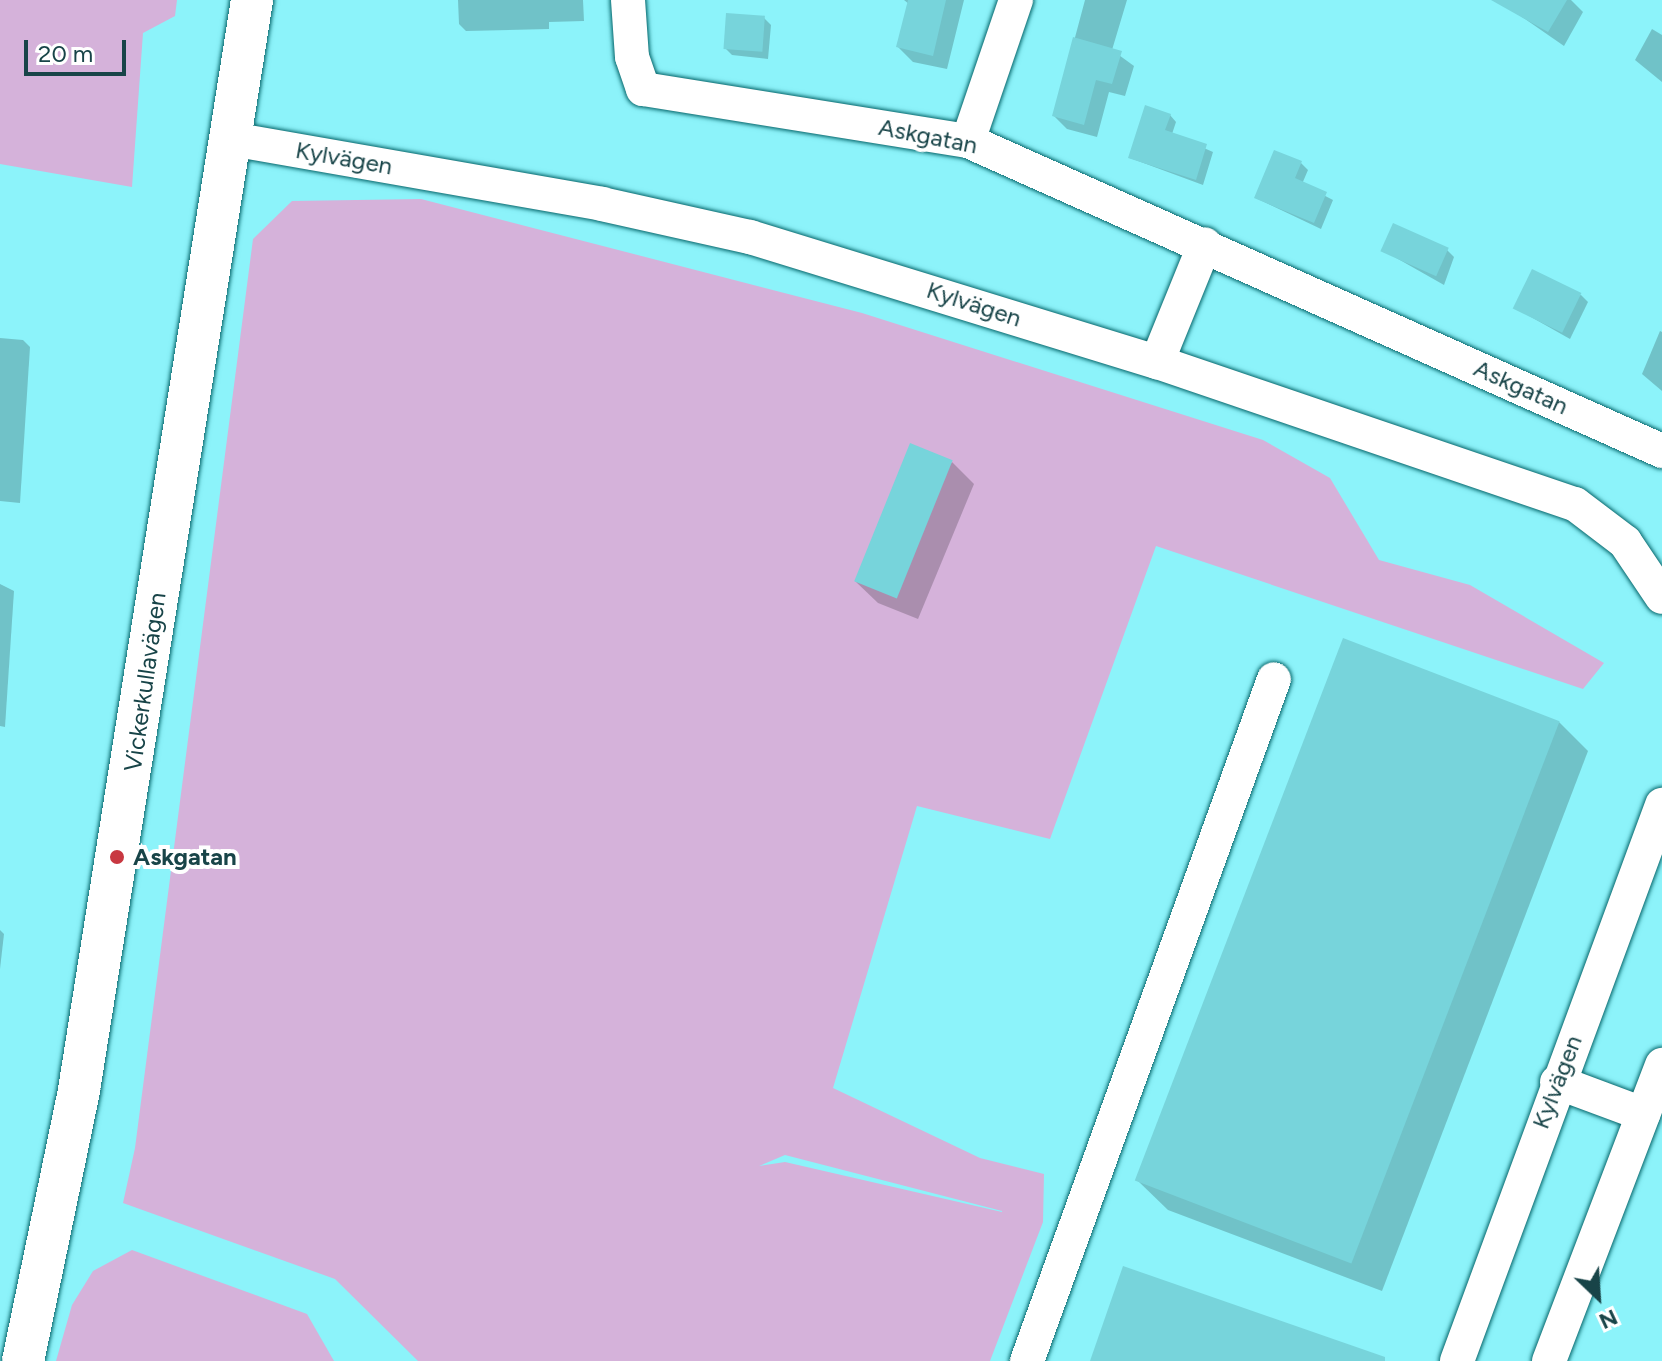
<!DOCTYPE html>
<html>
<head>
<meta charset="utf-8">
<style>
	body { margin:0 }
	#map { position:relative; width:1662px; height:1361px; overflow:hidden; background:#8cf3fa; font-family:Figtree,sans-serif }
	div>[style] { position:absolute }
	.green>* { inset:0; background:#d5b2da }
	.shadow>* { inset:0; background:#0003 }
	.building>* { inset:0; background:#77d4db; transform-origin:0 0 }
	.roads { filter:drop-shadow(0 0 2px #06666b) drop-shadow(0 0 2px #06666b) }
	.minor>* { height:34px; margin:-17px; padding:0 17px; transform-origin:17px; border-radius:17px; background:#fff }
	.major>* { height:42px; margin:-21px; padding:0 21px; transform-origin:21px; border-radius:21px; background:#fff }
	.dots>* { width:22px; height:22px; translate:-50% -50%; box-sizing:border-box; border:4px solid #fff; border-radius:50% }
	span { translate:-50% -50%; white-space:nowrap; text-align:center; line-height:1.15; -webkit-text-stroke:8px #fff; paint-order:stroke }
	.street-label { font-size:24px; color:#184448 }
	.poi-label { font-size:24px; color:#184448; font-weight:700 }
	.left { translate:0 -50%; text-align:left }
	.north { position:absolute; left:1558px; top:1257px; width:80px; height:80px; -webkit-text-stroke:6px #fff; paint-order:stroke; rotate:155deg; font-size:22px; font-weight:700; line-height:32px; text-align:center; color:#184448 }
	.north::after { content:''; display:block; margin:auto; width:28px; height:36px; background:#184448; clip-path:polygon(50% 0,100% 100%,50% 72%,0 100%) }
	.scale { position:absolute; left:24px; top:40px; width:102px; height:36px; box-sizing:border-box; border:4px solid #184448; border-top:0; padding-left:10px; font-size:24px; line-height:28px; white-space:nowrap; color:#184448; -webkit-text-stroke:6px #fff; paint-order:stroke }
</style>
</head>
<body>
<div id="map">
	<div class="green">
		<div style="clip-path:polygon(0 0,177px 0,175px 16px,143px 33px,132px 187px,0 164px)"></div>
		<div style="clip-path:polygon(evenodd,421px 199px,862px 313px,1263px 440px,1330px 478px,1379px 560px,1470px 585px,1604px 663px,1583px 689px,1156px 546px,1050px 839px,917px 806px,833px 1088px,980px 1158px,1044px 1174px,1043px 1222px,990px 1361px,418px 1361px,335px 1279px,123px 1203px,135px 1148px,253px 239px,292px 201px,421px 199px,785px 1155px,1002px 1211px,1002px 1212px,785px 1162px,759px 1166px,785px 1155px)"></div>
		<div style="clip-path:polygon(132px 1250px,307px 1314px,334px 1361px,56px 1361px,72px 1305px,93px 1271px)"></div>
	</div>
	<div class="shadow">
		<div style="clip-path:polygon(458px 0,583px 0,584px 21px,549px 22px,549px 29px,466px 31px,459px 24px)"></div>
		<div style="clip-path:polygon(904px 0,964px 0,947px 69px,913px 62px,898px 47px,909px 4px)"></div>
		<div style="clip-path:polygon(1085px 0,1127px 0,1112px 50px,1134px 66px,1125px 96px,1109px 92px,1097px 137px,1067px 129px,1054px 116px)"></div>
		<div style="clip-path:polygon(1518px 0,1571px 0,1583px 12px,1564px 46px,1512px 10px)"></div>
		<div style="clip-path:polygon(764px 18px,771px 25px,768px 59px,732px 55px,725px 48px)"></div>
		<div style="clip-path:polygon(1652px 29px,1662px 35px,1662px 82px,1635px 60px)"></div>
		<div style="clip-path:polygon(1170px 115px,1176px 122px,1172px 134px,1213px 152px,1203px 185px,1130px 158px)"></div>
		<div style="clip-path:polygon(1301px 163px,1308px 170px,1302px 184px,1333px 200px,1321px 229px,1256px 198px)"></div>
		<div style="clip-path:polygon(1447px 250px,1454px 257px,1444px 285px,1384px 251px)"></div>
		<div style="clip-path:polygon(1581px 295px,1588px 302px,1570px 339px,1515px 308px)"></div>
		<div style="clip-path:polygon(1660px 331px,1662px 332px,1662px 391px,1642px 374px)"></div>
		<div style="clip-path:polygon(0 338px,23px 340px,30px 347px,20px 503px,0 501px)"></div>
		<div style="clip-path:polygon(952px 462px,974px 484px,918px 619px,878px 603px,855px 581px)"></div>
		<div style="clip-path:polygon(0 584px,14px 591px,5px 727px,0 726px)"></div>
		<div style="clip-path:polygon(1344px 640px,1559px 722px,1588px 751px,1382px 1291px,1168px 1210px,1138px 1181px)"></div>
		<div style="clip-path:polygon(0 930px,4px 934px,0 969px)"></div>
	</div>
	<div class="building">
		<div style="clip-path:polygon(908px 0,946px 0,933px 56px,896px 47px)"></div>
		<div style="clip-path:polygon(1491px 0,1567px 0,1548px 32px)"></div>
		<div style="left:726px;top:13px;width:39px;height:36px;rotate:4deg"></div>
		<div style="clip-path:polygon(1073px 37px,1122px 51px,1112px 84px,1096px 80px,1084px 125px,1052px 116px)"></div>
		<div style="clip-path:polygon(1145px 105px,1171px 114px,1165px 130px,1207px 144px,1196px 180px,1128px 158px)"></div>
		<div style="clip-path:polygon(1274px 150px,1302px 161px,1295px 178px,1327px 192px,1314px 223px,1254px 198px)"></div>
		<div style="left:1393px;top:223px;width:61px;height:31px;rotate:24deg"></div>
		<div style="left:1532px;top:269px;width:55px;height:44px;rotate:26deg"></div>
		<div style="left:910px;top:443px;width:46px;height:149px;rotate:22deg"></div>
		<div style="left:1343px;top:638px;width:232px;height:581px;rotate:21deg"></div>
		<div style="clip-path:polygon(1123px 1266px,1385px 1357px,1385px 1361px,1090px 1361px)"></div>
	</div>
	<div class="roads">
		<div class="minor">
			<div style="left:628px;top:0;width:57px;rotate:86deg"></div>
			<div style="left:632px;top:57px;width:34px;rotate:71deg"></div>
			<div style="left:643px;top:89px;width:329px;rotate:9.1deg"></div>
			<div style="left:968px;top:141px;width:760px;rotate:24.07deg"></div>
			<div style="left:231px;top:139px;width:377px;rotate:9.9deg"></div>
			<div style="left:602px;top:204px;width:152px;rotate:12.6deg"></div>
			<div style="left:750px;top:237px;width:426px;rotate:17.1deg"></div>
			<div style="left:1157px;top:362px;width:441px;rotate:18.8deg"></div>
			<div style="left:1575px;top:504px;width:63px;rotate:37.2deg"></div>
			<div style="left:1625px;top:542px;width:66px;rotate:56.1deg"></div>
			<div style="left:968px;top:141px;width:149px;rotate:-71.2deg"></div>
			<div style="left:1157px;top:362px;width:127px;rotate:-67.9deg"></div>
			<div style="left:1557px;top:1082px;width:92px;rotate:20.4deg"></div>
			<div style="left:1027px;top:1361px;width:725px;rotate:-70.09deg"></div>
			<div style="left:1457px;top:1361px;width:593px;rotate:-69.76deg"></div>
			<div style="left:1549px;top:1361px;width:317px;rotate:-69.1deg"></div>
		</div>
		<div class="major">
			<div style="left:23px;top:1361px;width:277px;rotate:-78.3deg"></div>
			<div style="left:79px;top:1090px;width:1104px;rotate:-80.98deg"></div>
		</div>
	</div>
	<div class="dots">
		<div style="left:117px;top:857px;background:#c83841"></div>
	</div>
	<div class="street-label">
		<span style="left:928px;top:136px;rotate:11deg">Askgatan</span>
		<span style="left:344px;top:158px;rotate:10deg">Kylvägen</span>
		<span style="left:974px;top:304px;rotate:18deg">Kylvägen</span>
		<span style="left:1521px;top:387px;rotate:24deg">Askgatan</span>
		<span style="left:145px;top:682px;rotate:-82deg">Vickerkullavägen</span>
		<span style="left:1557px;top:1082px;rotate:-69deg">Kylvägen</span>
	</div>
	<div class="poi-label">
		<span class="left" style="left:133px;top:857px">Askgatan</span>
	</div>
	<div class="north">N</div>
	<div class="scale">20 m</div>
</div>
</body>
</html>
